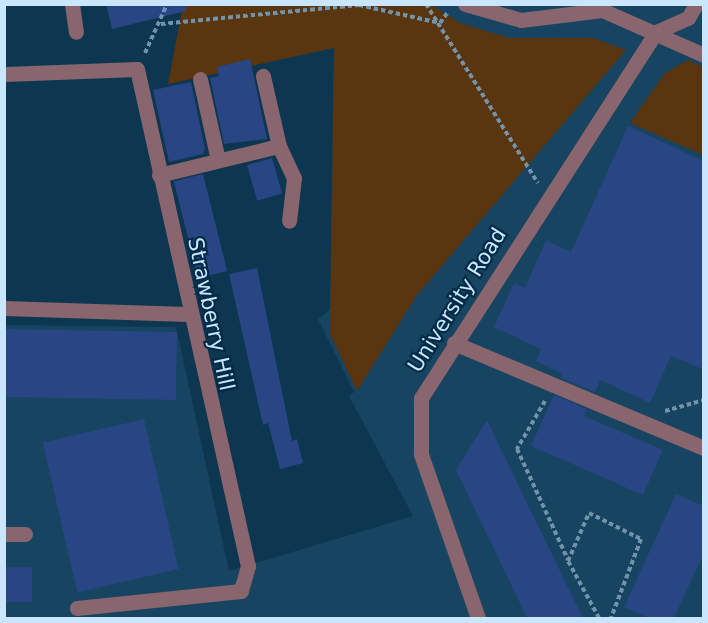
<!DOCTYPE html>
<html>
<head>
<meta charset="utf-8">
<style>
	body { margin:0 }
	#map { position:relative; width:708px; height:623px; overflow:hidden; background:#0d3651; font-family:"DejaVu Sans",sans-serif }
	div>[style] { position:absolute }
	.built>* { inset:0; background:#174461 }
	.green>* { inset:0; background:#593510 }
	.building>* { inset:0; background:#274683; transform-origin:0 0 }
	.path>* { height:4px; margin-top:-2px; transform-origin:0; background:repeating-linear-gradient(90deg,#7193ac 0 4.5px,transparent 0 7.5px) }
	.minor>* { height:15px; margin:-7.5px; padding:0 7.5px; transform-origin:7.5px; border-radius:7.5px; background:#89656e }
	span { translate:-50% -50%; white-space:nowrap; text-align:center; line-height:1.15; -webkit-text-stroke:4.5px #012b46; paint-order:stroke }
	.street-label { font-size:21px; color:#cae6fd }
	.frame { position:absolute; inset:0; border:6px solid #cae6fd; pointer-events:none }
</style>
</head>
<body>
<div id="map">
	<div class="built">
		<div style="clip-path:polygon(348px 5px,703px 5px,703px 618px,5px 618px,5px 325px,176px 327px,229px 571px,413px 516px,349px 396px,354px 392px,318px 319px,330px 310px,334px 48px)"></div>
	</div>
	<div class="green">
		<div style="clip-path:polygon(183px 5px,432px 5px,460px 23px,509px 38px,593px 38px,626px 50px,417px 295px,357px 391px,330px 334px,334px 48px,168px 84px)"></div>
		<div style="clip-path:polygon(688px 60px,703px 67px,703px 155px,630px 123px,665px 73px)"></div>
	</div>
	<div class="building">
		<div style="clip-path:polygon(106px 4px,185px 4px,186px 11px,112px 29px)"></div>
		<div style="clip-path:polygon(250px 59px,267px 139px,224px 144px,210px 78px,219px 76px,217px 67px)"></div>
		<div style="clip-path:polygon(191px 82px,205px 149px,203px 154px,169px 162px,153px 90px)"></div>
		<div style="clip-path:polygon(628px 126px,704px 161px,704px 370px,671px 356px,650px 403px,600px 380px,595px 392px,561px 378px,563px 374px,536px 361px,541px 349px,494px 327px,514px 283px,525px 288px,546px 240px,571px 252px)"></div>
		<div style="left:272px;top:158px;width:37px;height:26px;rotate:74deg"></div>
		<div style="left:203px;top:174px;width:100px;height:30px;rotate:76deg"></div>
		<div style="clip-path:polygon(257px 268px,292px 441px,297px 439px,303px 463px,280px 469px,268px 423px,263px 425px,229px 274px)"></div>
		<div style="left:4px;top:329px;width:173px;height:68px;rotate:1deg"></div>
		<div style="clip-path:polygon(554px 395px,587px 409px,584px 416px,663px 450px,643px 495px,531px 446px)"></div>
		<div style="left:144px;top:419px;width:154px;height:104px;rotate:77deg"></div>
		<div style="clip-path:polygon(487px 420px,524px 497px,583px 618px,527px 618px,456px 470px)"></div>
		<div style="clip-path:polygon(676px 494px,704px 506px,704px 553px,674px 618px,649px 618px,624px 607px)"></div>
		<div style="left:4px;top:567px;width:28px;height:35px"></div>
	</div>
	<div class="path">
		<div style="left:426px;top:4px;width:211px;rotate:58deg"></div>
		<div style="left:161px;top:24px;width:199px;rotate:-5.5deg"></div>
		<div style="left:359px;top:5px;width:83px;rotate:12.5deg"></div>
		<div style="left:440px;top:23px;width:14px;rotate:-54deg"></div>
		<div style="left:145px;top:53px;width:54px;rotate:-65.8deg"></div>
		<div style="left:545px;top:401px;width:56px;rotate:120.3deg"></div>
		<div style="left:517px;top:449px;width:122px;rotate:65.3deg"></div>
		<div style="left:665px;top:411px;width:41px;rotate:-15.8deg"></div>
		<div style="left:599px;top:618px;width:65px;rotate:-118.5deg"></div>
		<div style="left:568px;top:561px;width:52px;rotate:-66.4deg"></div>
		<div style="left:589px;top:513px;width:58px;rotate:26.6deg"></div>
		<div style="left:641px;top:539px;width:85px;rotate:110.8deg"></div>
		<div style="left:703px;top:618px;width:1px"></div>
	</div>
	<div class="minor">
		<div style="left:72px;top:4px;width:28px;rotate:82deg"></div>
		<div style="left:465px;top:4px;width:58px;rotate:15.9deg"></div>
		<div style="left:521px;top:20px;width:82px;rotate:-7deg"></div>
		<div style="left:602px;top:10px;width:111px;rotate:23.8deg"></div>
		<div style="left:656px;top:32px;width:35px;rotate:-24deg"></div>
		<div style="left:688px;top:18px;width:16px;rotate:-60deg"></div>
		<div style="left:4px;top:74px;width:133px;rotate:-2.2deg"></div>
		<div style="left:137px;top:69px;width:509px;rotate:77.41deg"></div>
		<div style="left:248px;top:566px;width:26px;rotate:106deg"></div>
		<div style="left:241px;top:591px;width:165px;rotate:174.1deg"></div>
		<div style="left:200px;top:79px;width:83px;rotate:77.5deg"></div>
		<div style="left:279px;top:146px;width:35px;rotate:65deg"></div>
		<div style="left:294px;top:178px;width:43px;rotate:96.6deg"></div>
		<div style="left:159px;top:175px;width:123px;rotate:-13.6deg"></div>
		<div style="left:279px;top:146px;width:72px;rotate:-102.9deg"></div>
		<div style="left:4px;top:308px;width:183px;rotate:1.9deg"></div>
		<div style="left:454px;top:343px;width:271px;rotate:22.8deg"></div>
		<div style="left:4px;top:534px;width:21px"></div>
		<div style="left:478px;top:618px;width:174px;rotate:-109.2deg"></div>
		<div style="left:421px;top:454px;width:56px;rotate:-90deg"></div>
		<div style="left:421px;top:398px;width:435px;rotate:-57.3deg"></div>
	</div>
	<div class="street-label">
		<span style="left:457px;top:300px;rotate:-58deg">University Road</span>
		<span style="left:211px;top:314px;rotate:78deg">Strawberry Hill</span>
	</div>
	<div class="frame"></div>
</div>
</body>
</html>
